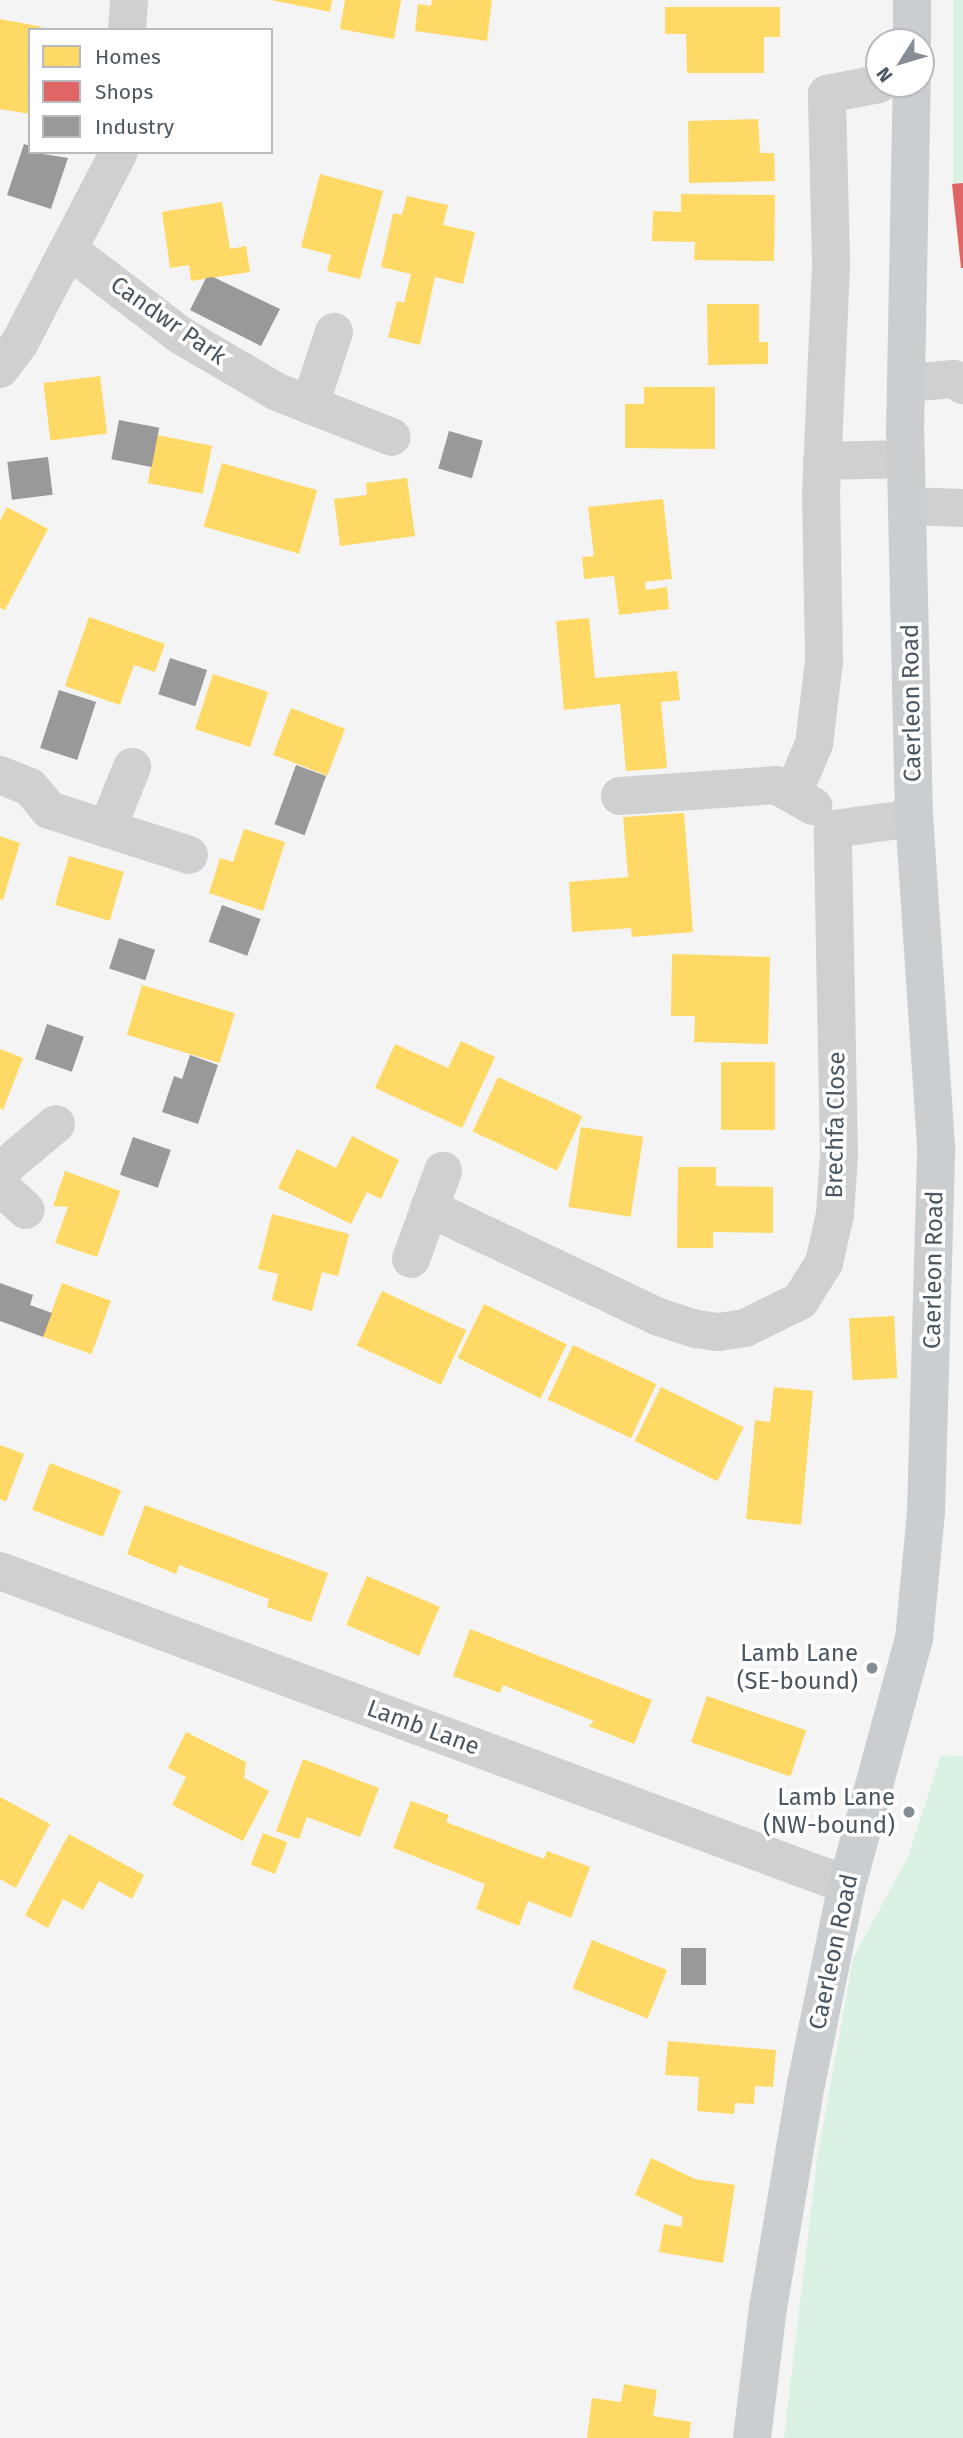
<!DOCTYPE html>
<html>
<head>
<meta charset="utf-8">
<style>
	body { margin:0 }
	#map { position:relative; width:963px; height:2438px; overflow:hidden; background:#f4f4f4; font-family:"Fira Sans",sans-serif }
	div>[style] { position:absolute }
	.green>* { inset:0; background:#d9f2e3; transform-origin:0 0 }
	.homes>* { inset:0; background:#ffd966; transform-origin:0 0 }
	.shops>* { inset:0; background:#e06666 }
	.industry>* { inset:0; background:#999; transform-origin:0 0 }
	.minor>* { height:38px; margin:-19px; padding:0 19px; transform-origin:19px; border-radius:19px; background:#ced0d2 }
	.major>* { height:38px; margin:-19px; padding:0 19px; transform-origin:19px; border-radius:19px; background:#caced1 }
	.dots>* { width:19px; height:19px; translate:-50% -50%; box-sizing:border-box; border:4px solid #fff; border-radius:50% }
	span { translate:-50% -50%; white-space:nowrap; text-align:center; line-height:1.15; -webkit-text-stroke:7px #fff; paint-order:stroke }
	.street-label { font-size:24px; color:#4a5661 }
	.poi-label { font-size:24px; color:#4a5661 }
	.right { translate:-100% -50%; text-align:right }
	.legend { position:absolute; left:28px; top:28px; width:245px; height:126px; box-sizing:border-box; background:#fff; border:2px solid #b7bbc0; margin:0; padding:9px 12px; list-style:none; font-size:21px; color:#4a5661 }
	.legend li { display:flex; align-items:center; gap:14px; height:35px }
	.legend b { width:35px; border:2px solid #b7bbc0 }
	.north { position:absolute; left:865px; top:28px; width:70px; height:70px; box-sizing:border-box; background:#fff; border:2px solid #b7bbc0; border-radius:50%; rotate:233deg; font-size:19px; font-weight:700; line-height:28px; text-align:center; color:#4a5661 }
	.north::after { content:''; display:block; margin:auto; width:24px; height:32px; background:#868d94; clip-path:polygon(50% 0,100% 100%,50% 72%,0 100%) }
</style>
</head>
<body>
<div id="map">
	<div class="green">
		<div style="left:953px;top:0;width:10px;height:184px"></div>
		<div style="clip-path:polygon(941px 1755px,963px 1756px,963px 2438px,784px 2438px,817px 2160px,853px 1958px,908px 1857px)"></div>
	</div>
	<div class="homes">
		<div style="clip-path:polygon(271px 0,332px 0,330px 12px)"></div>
		<div style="clip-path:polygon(345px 0,401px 0,394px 39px,340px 29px)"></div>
		<div style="clip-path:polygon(432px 0,492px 0,487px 41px,415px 31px,418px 4px,431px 6px)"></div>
		<div style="clip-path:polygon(665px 7px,780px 7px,780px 37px,764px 37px,764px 73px,687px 73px,686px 34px,665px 34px)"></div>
		<div style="clip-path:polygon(0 19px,43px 27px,30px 30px,30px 114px,0 109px)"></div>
		<div style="clip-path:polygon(758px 119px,760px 153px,774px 153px,775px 181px,689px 183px,688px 121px)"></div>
		<div style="clip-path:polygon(320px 174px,383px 191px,360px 279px,327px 271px,331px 255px,301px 247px)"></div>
		<div style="clip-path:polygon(681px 194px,775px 195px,774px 261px,694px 260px,695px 242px,652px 241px,653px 211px,681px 212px)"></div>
		<div style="clip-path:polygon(407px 196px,448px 205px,443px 225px,475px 232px,463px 284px,435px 277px,420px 345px,388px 337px,397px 301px,404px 303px,411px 274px,381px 267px,393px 213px,402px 215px)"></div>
		<div style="clip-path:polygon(222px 202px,230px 249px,246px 246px,250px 272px,191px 281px,189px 265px,170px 268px,162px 212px)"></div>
		<div style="clip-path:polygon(707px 304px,759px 304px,759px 342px,768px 342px,768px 364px,708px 365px)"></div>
		<div style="left:100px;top:376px;width:58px;height:57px;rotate:83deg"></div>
		<div style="clip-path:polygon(644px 387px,715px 387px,715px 449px,625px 448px,625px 404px,644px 404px)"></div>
		<div style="left:157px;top:435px;width:56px;height:49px;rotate:11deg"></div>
		<div style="left:222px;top:463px;width:99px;height:66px;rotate:16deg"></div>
		<div style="clip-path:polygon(407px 478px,415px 536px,340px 546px,334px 499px,367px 495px,366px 483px)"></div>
		<div style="clip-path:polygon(663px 499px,672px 579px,645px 582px,646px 590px,667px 587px,669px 609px,619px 615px,614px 576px,584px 579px,582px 557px,594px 556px,588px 507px)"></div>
		<div style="clip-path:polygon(7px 507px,48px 529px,5px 610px,0 608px,0 521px)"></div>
		<div style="clip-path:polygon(89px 617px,165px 644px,155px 672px,134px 665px,120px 705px,65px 686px)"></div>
		<div style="clip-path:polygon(589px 618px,595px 678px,677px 671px,680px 700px,661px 702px,667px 768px,626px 771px,620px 704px,564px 710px,556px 621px)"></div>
		<div style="left:213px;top:674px;width:58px;height:58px;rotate:18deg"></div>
		<div style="left:291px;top:708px;width:58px;height:50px;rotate:21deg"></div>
		<div style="clip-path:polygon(684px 813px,693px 932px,632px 937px,631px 928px,572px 932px,569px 882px,628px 877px,623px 817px)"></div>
		<div style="clip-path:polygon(244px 829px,285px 842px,263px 911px,209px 893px,220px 858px,233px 862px)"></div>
		<div style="clip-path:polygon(0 836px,20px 843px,3px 900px,0 899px)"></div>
		<div style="left:69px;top:856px;width:57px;height:51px;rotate:16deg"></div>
		<div style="clip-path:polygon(672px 954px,770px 957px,768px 1044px,694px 1042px,695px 1016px,671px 1016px)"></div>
		<div style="left:142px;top:985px;width:97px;height:52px;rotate:17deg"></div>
		<div style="clip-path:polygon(461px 1041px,495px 1057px,462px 1128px,375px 1088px,395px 1044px,448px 1068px)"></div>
		<div style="clip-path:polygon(0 1049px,23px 1058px,3px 1110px,0 1108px)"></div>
		<div style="left:721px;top:1062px;width:54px;height:68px"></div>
		<div style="left:498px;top:1077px;width:93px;height:60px;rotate:25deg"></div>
		<div style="left:581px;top:1127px;width:63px;height:81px;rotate:9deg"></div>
		<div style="clip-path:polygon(352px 1136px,399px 1160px,381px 1199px,367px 1192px,351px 1224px,278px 1188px,297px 1149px,336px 1168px)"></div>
		<div style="clip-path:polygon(678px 1167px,716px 1167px,716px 1186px,773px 1187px,773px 1233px,713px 1232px,713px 1248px,677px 1248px)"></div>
		<div style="clip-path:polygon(65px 1171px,120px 1191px,97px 1257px,55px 1243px,68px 1207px,53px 1206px)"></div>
		<div style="clip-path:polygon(272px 1214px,349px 1234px,338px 1276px,322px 1272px,312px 1311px,272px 1300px,278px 1274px,258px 1269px)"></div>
		<div style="left:62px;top:1283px;width:52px;height:57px;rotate:20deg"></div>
		<div style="left:382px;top:1291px;width:93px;height:60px;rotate:25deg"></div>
		<div style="left:484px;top:1304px;width:92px;height:60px;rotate:26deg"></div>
		<div style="left:894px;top:1316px;width:62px;height:45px;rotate:87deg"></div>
		<div style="left:573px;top:1345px;width:92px;height:60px;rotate:25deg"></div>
		<div style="left:661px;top:1387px;width:92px;height:60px;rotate:26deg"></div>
		<div style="clip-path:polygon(774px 1387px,813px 1391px,801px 1525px,746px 1519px,755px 1420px,770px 1422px)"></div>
		<div style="clip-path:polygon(0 1445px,24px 1454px,6px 1502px,0 1499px)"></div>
		<div style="left:50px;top:1463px;width:76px;height:50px;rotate:21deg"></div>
		<div style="clip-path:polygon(145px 1505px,328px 1573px,311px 1622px,267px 1607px,269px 1599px,179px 1565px,176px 1574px,127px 1554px)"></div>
		<div style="left:367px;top:1576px;width:79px;height:53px;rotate:23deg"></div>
		<div style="clip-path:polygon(470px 1629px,652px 1700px,634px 1744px,589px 1726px,594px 1721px,503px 1685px,500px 1693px,453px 1676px)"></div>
		<div style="left:707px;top:1696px;width:105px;height:49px;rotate:19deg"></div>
		<div style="clip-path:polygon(186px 1732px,246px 1762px,244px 1778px,269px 1791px,243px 1841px,172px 1805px,186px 1777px,168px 1768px)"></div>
		<div style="clip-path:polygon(303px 1759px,379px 1788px,360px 1837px,307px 1817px,299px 1839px,276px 1831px)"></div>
		<div style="clip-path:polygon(0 1797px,50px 1824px,16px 1888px,0 1879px)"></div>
		<div style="clip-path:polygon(411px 1801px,449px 1815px,446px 1822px,544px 1859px,547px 1851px,590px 1867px,571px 1918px,528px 1901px,519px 1926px,476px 1909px,485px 1884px,393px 1848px)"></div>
		<div style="left:263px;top:1833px;width:26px;height:34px;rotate:21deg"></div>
		<div style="clip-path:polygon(69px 1834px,144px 1875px,132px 1899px,99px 1881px,83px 1910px,63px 1899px,48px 1928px,25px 1915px)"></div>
		<div style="left:592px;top:1940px;width:81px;height:52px;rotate:22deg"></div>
		<div style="clip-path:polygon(668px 2041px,776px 2050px,773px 2087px,755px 2086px,754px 2104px,735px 2103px,734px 2114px,697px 2111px,699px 2077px,665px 2075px)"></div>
		<div style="clip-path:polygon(651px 2158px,695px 2179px,735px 2185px,723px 2263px,659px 2252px,664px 2224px,681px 2227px,683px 2217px,635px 2195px)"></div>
		<div style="clip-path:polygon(624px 2384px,657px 2390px,653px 2416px,691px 2422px,689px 2438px,587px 2438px,592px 2398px,621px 2402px)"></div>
	</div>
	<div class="shops">
		<div style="clip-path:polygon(963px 183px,963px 268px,961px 268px,952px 184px)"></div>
	</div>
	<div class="industry">
		<div style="clip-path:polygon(24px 144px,30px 146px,30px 152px,68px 158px,51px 209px,7px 195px)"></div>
		<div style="clip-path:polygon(213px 277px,280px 309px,261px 346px,190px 310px,206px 278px)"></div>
		<div style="left:119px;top:420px;width:41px;height:40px;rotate:11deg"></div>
		<div style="left:449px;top:431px;width:35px;height:39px;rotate:16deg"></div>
		<div style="left:48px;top:457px;width:38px;height:41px;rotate:83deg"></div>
		<div style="left:170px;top:658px;width:39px;height:38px;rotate:18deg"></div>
		<div style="left:59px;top:690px;width:39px;height:61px;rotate:18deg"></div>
		<div style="left:296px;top:765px;width:32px;height:63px;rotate:20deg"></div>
		<div style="left:222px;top:905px;width:41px;height:39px;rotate:20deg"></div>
		<div style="left:119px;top:938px;width:38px;height:32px;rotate:18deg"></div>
		<div style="left:47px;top:1024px;width:39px;height:37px;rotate:19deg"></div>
		<div style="clip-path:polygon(190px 1055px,218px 1065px,198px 1124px,162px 1112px,174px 1076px,182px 1079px)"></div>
		<div style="left:133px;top:1137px;width:40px;height:40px;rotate:19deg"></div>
		<div style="clip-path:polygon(0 1283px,33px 1295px,30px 1305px,52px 1313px,43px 1337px,0 1321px)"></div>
		<div style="left:681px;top:1948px;width:25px;height:37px"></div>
	</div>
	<div class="minor">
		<div style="left:127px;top:30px;width:30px;rotate:-86deg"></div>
		<div style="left:69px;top:250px;width:140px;rotate:37.4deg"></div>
		<div style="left:180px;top:335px;width:113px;rotate:30.4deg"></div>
		<div style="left:277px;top:392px;width:123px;rotate:21.4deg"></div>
		<div style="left:0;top:369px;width:31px;rotate:-53deg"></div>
		<div style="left:19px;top:344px;width:216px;rotate:-62.5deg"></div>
		<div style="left:906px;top:383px;width:48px;rotate:-4.8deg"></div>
		<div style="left:954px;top:379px;width:11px;rotate:34deg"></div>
		<div style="left:310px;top:405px;width:77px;rotate:-71.8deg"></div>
		<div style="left:822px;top:461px;width:84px;rotate:-1.4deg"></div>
		<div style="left:907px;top:506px;width:56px;rotate:2deg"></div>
		<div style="left:0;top:775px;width:32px;rotate:22deg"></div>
		<div style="left:30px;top:787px;width:30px;rotate:50deg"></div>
		<div style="left:49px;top:810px;width:147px;rotate:17.8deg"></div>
		<div style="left:793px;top:793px;width:53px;rotate:-66.8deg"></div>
		<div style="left:814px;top:744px;width:84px;rotate:-83.1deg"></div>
		<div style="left:824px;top:661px;width:166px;rotate:-91deg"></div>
		<div style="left:821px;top:495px;width:233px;rotate:-87.5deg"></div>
		<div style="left:831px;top:262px;width:168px;rotate:-91.4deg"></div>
		<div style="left:827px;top:94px;width:53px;rotate:-10.9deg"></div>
		<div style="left:620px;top:796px;width:156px;rotate:-4deg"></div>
		<div style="left:776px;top:785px;width:43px;rotate:29.6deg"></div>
		<div style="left:107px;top:829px;width:67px;rotate:-68deg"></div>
		<div style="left:0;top:1171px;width:73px;rotate:-40deg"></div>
		<div style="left:0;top:1186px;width:35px;rotate:43deg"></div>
		<div style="left:429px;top:1208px;width:255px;rotate:25.4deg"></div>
		<div style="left:659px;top:1317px;width:40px;rotate:18deg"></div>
		<div style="left:697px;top:1329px;width:22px;rotate:8deg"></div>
		<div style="left:719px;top:1332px;width:26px;rotate:-9deg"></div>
		<div style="left:745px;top:1328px;width:61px;rotate:-26.1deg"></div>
		<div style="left:800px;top:1301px;width:45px;rotate:-57.7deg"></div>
		<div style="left:824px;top:1263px;width:50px;rotate:-77.3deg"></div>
		<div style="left:835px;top:1214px;width:58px;rotate:-86.1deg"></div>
		<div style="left:839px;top:1156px;width:327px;rotate:-91.1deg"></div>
		<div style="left:833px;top:829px;width:82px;rotate:-7.7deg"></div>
		<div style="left:411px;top:1259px;width:94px;rotate:-70deg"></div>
		<div style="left:0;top:1571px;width:903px;rotate:20.34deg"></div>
	</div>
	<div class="major">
		<div style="left:912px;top:42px;width:42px;rotate:-90deg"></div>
		<div style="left:752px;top:2438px;width:131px;rotate:-83deg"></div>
		<div style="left:768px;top:2308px;width:227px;rotate:-80.4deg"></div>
		<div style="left:806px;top:2084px;width:203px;rotate:-78.4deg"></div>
		<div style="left:847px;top:1885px;width:255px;rotate:-74.8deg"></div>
		<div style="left:914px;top:1639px;width:127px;rotate:-84.6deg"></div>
		<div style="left:926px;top:1513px;width:367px;rotate:-88.4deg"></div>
		<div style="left:936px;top:1146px;width:329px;rotate:-93.8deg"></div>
		<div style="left:914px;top:818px;width:384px;rotate:-91.3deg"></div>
		<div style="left:905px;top:434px;width:350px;rotate:-88.9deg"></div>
	</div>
	<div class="dots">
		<div style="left:872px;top:1668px;background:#868d94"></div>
		<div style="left:909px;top:1812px;background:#868d94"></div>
	</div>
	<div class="street-label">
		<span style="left:168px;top:321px;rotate:35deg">Candwr Park</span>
		<span style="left:912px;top:703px;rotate:-91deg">Caerleon Road</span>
		<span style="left:836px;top:1125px;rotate:-89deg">Brechfa Close</span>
		<span style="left:934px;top:1270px;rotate:-89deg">Caerleon Road</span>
		<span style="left:423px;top:1728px;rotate:20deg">Lamb Lane</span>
		<span style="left:834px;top:1952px;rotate:-78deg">Caerleon Road</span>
	</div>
	<div class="poi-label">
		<span class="right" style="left:858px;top:1668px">Lamb Lane<br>(SE-bound)</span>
		<span class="right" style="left:895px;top:1812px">Lamb Lane<br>(NW-bound)</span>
	</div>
	<ul class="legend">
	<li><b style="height:19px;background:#ffd966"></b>Homes</li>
	<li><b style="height:19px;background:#e06666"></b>Shops</li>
	<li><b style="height:19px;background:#999"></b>Industry</li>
	</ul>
	<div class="north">N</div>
</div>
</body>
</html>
